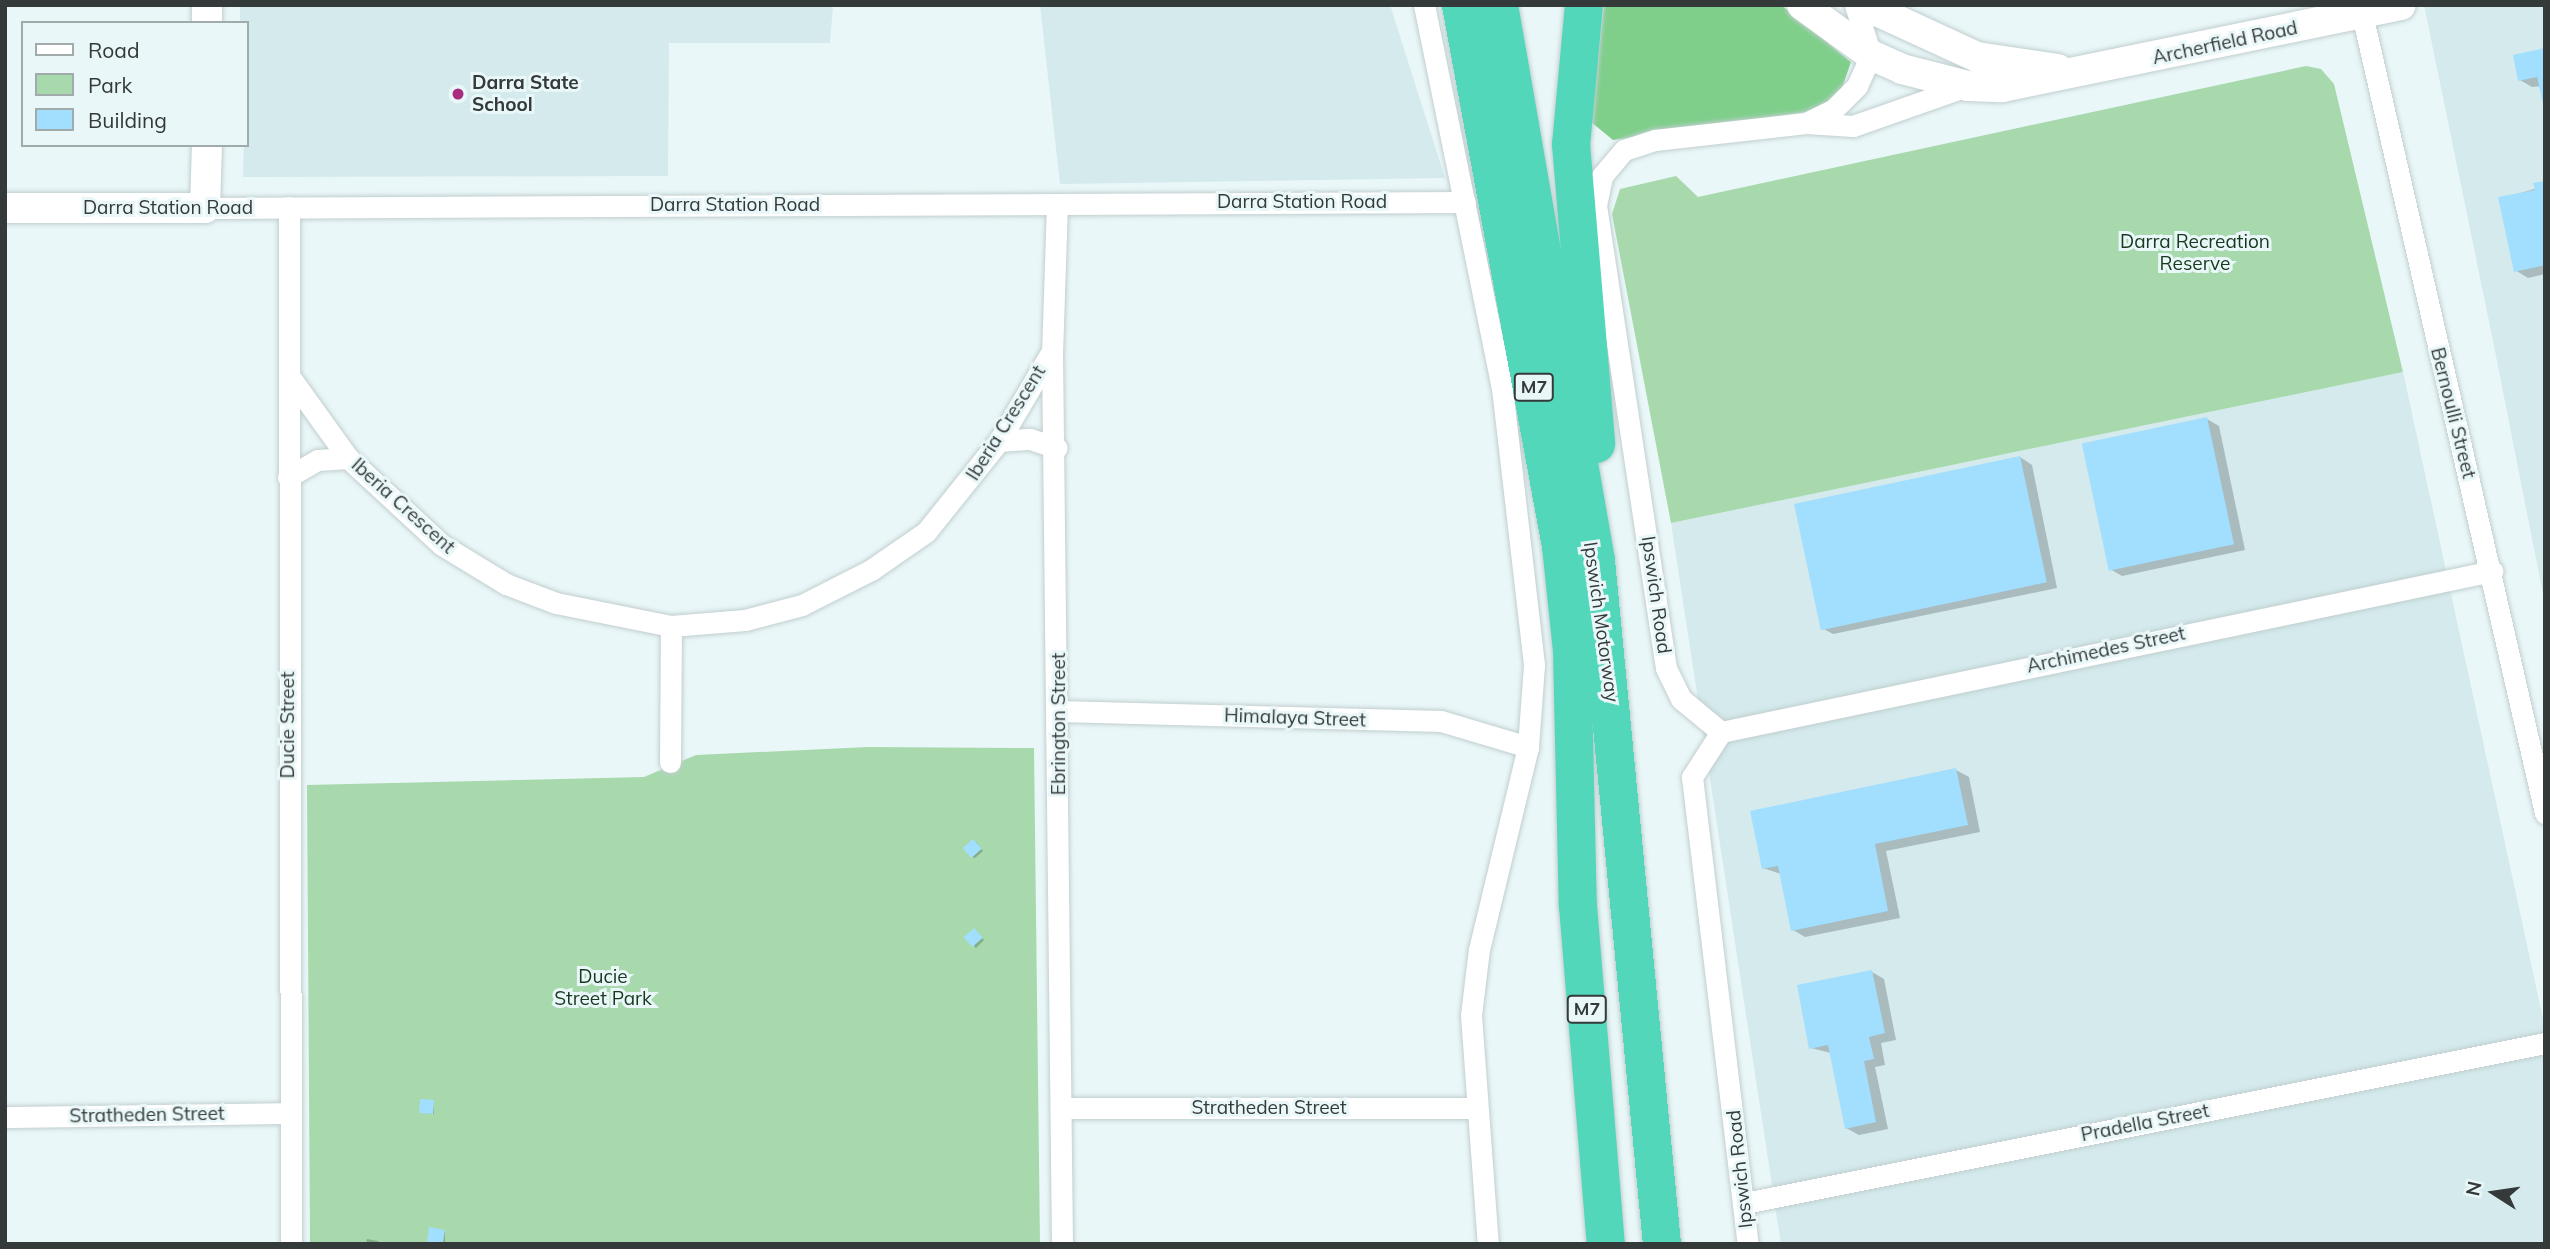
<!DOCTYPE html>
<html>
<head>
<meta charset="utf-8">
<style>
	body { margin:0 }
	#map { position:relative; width:2550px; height:1249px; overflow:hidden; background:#eaf7f8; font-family:Mulish,sans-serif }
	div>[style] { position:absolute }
	.built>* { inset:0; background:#d4eaec }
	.green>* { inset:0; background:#a7d9ad }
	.forest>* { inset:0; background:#7fcf8b }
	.shadow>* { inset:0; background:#0003 }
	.building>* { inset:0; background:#a2defe; transform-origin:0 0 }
	.roads { filter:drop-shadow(0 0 2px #c1cecf) drop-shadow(0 0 2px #c1cecf) }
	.street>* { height:21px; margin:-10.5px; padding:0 10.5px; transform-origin:10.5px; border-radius:10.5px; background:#fff }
	.secondary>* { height:30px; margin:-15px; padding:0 15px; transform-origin:15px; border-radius:15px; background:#fff }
	.highway>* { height:38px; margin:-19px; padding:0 19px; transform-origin:19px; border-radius:19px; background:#53d7ba }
	.dots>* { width:19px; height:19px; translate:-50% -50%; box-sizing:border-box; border:4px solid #eaf7f8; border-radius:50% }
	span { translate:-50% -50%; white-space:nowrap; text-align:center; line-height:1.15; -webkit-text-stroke:6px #eaf7f8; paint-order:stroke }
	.shield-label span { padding:2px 5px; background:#eaf7f8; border:2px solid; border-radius:5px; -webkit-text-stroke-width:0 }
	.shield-label { font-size:18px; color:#343939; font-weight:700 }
	.street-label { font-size:19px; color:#343939 }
	.poi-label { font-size:19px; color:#343939; font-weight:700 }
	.left { translate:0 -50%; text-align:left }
	.park-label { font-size:19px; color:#17391e }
	.frame { position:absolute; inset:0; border:7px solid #343939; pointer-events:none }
	.legend { position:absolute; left:21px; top:21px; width:228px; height:126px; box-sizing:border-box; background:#eaf7f8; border:2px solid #a1abac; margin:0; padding:9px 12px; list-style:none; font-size:21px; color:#343939 }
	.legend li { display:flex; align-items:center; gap:14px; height:35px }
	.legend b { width:35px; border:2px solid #a1abac }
	.north { position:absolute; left:2459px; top:1158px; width:70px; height:70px; -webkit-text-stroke:5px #eaf7f8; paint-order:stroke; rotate:282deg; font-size:19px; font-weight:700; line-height:28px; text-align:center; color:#343939 }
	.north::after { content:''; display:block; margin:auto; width:24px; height:32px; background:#343939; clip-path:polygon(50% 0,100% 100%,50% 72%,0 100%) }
</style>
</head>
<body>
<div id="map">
	<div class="built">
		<div style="clip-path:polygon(240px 5px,833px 5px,830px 43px,669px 43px,668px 176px,243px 177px,247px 23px,240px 23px)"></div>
		<div style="clip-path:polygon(1040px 5px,1390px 5px,1445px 178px,1060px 184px)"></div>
		<div style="clip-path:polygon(2424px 5px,2545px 5px,2545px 604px,2492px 336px)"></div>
		<div style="clip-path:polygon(2403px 372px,2545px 1028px,2545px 1244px,1781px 1244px,1671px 523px)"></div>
	</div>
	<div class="green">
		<div style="clip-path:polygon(2306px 66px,2321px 69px,2334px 84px,2403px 372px,1671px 523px,1612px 214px,1620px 189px,1676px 176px,1698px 197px)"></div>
		<div style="clip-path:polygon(868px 747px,1034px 748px,1040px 1244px,310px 1244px,307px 785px,644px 777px,696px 755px)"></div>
	</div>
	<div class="forest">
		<div style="clip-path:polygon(1604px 5px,1781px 5px,1851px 62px,1842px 88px,1820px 110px,1613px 140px,1591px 122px)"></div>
	</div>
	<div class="shadow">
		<div style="clip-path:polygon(2545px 50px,2541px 86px,2532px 87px,2520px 80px)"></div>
		<div style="clip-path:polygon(2545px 186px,2545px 274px,2528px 278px,2515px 270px,2500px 199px)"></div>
		<div style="clip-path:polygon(2207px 419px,2219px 426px,2245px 550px,2122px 576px,2110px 569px)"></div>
		<div style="clip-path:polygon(2020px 457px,2032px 465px,2057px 588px,1833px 634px,1820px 627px)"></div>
		<div style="clip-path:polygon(1956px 770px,1969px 777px,1980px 832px,1886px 851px,1900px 918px,1805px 937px,1793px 930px,1781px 874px,1763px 868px)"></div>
		<div style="clip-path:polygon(976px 842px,983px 851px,975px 858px,972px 857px)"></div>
		<div style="clip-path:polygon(976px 932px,984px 940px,976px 948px,974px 946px)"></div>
		<div style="clip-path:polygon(1872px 972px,1884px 979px,1896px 1040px,1881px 1043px,1885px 1065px,1875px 1067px,1888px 1129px,1859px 1135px,1846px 1128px,1831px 1053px,1811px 1048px)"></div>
		<div style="clip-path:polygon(433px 1102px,434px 1114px,423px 1113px)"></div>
		<div style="clip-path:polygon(445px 1231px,445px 1244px,429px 1244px)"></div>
		<div style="clip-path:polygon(367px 1239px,378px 1241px,380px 1244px,366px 1244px)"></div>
	</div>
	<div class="building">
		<div style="clip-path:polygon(2545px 48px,2545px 108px,2544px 108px,2537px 77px,2518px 81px,2513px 55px)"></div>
		<div style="clip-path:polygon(2545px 181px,2545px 265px,2514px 272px,2498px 197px,2535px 190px,2533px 183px)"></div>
		<div style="left:2207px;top:417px;width:130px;height:128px;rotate:78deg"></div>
		<div style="left:2020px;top:456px;width:129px;height:231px;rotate:78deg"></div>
		<div style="clip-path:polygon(1956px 768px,1968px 825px,1875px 844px,1888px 911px,1791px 931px,1778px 866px,1762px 869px,1750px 811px)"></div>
		<div style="left:973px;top:839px;width:13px;height:14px;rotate:48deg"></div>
		<div style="left:974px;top:928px;width:13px;height:14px;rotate:48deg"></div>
		<div style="clip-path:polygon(1872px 970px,1885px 1033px,1869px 1037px,1874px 1059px,1864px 1061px,1876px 1122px,1845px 1129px,1828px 1045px,1809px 1049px,1797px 985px)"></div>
		<div style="left:420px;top:1099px;width:14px;height:14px;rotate:4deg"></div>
		<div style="clip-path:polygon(429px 1227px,445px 1230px,443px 1244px,427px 1244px)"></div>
	</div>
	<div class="roads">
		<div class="street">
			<div style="left:1424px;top:5px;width:391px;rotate:78.5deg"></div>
			<div style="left:1502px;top:388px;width:279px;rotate:83.4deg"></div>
			<div style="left:1534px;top:665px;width:82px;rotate:94.2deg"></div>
			<div style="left:1528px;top:747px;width:208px;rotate:103.6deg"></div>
			<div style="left:1479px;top:949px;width:66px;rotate:96.9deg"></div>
			<div style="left:1471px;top:1015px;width:230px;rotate:85.8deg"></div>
			<div style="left:2362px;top:14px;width:820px;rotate:77.1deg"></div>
			<div style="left:1808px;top:122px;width:28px;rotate:-26deg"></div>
			<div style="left:1833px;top:110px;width:34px;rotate:-45deg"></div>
			<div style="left:1857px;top:86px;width:34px;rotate:-66deg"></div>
			<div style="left:1871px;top:55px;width:52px;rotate:-107.7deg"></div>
			<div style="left:1057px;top:204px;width:147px;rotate:91.9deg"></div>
			<div style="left:1052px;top:351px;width:893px;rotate:89.36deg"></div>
			<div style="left:289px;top:207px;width:1037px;rotate:89.89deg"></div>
			<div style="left:205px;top:208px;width:1260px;rotate:-0.27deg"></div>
			<div style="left:292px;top:380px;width:96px;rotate:54.3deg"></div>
			<div style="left:348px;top:458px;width:128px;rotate:42.8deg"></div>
			<div style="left:442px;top:545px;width:75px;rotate:31.4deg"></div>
			<div style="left:506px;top:584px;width:53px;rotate:20.8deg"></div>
			<div style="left:556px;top:603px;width:117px;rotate:11.3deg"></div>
			<div style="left:671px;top:626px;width:74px;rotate:-4.6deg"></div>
			<div style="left:745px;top:620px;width:59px;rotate:-14.7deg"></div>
			<div style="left:802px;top:605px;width:77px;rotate:-26.9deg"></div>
			<div style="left:871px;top:570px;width:67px;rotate:-34.6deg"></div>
			<div style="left:926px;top:532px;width:117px;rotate:-51.3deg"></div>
			<div style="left:999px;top:441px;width:104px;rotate:-59.5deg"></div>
			<div style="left:999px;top:441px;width:31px;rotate:-4deg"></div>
			<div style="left:1030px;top:439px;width:28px;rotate:18deg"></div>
			<div style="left:288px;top:477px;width:34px;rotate:-30deg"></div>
			<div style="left:318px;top:460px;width:30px;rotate:-4deg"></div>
			<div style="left:1059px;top:711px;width:382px;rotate:1.5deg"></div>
			<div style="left:1441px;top:721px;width:91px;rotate:16.6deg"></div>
			<div style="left:1721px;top:732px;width:52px;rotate:-140.5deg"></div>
			<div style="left:1681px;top:699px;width:34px;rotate:-116deg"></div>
			<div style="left:1666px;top:668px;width:468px;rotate:-98.6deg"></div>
			<div style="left:1596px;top:205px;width:30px;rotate:-78deg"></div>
			<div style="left:1602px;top:176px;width:34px;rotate:-50deg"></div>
			<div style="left:1624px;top:150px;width:33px;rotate:-18deg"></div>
			<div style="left:1655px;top:140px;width:152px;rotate:-6.4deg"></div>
			<div style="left:1806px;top:123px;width:47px;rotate:3.7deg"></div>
			<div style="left:1853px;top:126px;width:118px;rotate:-19.4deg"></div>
			<div style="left:1721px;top:732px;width:788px;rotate:-11.79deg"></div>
			<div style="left:1721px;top:732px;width:54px;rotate:122.8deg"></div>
			<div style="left:1692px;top:777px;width:470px;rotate:83.2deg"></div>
			<div style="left:670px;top:762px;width:136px;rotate:-89.6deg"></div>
			<div style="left:1061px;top:1108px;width:415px"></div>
			<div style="left:5px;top:1117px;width:285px;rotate:-0.8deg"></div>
			<div style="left:1745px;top:1203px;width:816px;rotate:-11.31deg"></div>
		</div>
		<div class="secondary">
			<div style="left:1802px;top:5px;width:85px;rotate:35.9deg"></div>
			<div style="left:1871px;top:55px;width:34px;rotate:24deg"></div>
			<div style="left:1902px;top:69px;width:68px;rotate:14.4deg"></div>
			<div style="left:1968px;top:86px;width:34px;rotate:2deg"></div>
			<div style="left:2002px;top:87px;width:407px;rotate:-11.6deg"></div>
			<div style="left:1864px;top:5px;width:124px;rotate:24.7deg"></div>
			<div style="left:1977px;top:57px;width:82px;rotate:8.4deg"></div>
			<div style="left:207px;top:23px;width:18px;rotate:-90deg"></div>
			<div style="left:5px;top:208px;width:200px"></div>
			<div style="left:205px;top:208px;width:63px;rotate:-88.2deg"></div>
		</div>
		<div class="highway">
			<div style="left:1461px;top:5px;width:550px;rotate:79.53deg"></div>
			<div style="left:1561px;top:546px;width:105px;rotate:84deg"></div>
			<div style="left:1572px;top:650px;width:256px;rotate:88.7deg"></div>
			<div style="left:1578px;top:906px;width:339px;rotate:85.3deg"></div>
			<div style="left:1499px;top:5px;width:564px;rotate:80.1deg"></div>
			<div style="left:1596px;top:561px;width:686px;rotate:84.48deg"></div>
			<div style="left:1584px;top:5px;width:140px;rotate:95.3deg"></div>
			<div style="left:1571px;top:144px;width:301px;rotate:85.2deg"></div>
		</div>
	</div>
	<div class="dots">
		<div style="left:458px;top:94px;background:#a92d7f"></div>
	</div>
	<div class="shield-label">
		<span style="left:1534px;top:387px">M7</span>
		<span style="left:1587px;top:1009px">M7</span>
	</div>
	<div class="street-label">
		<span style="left:2225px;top:43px;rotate:-12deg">Archerfield Road</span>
		<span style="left:1302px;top:202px">Darra Station Road</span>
		<span style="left:735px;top:205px">Darra Station Road</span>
		<span style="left:168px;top:208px">Darra Station Road</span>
		<span style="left:2453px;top:413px;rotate:76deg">Bernoulli Street</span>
		<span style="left:1006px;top:423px;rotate:-58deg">Iberia Crescent</span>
		<span style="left:403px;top:506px;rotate:42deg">Iberia Crescent</span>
		<span style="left:1656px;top:595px;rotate:82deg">Ipswich Road</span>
		<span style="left:1601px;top:622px;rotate:82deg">Ipswich Motorway</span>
		<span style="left:2106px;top:650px;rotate:-12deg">Archimedes Street</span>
		<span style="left:1295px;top:718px;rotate:2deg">Himalaya Street</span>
		<span style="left:1059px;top:724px;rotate:-90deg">Ebrington Street</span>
		<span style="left:288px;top:725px;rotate:-90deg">Ducie Street</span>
		<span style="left:1269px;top:1108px">Stratheden Street</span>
		<span style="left:147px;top:1115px;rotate:-1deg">Stratheden Street</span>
		<span style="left:2145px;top:1123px;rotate:-11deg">Pradella Street</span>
		<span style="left:1740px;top:1169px;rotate:-96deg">Ipswich Road</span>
	</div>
	<div class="poi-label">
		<span class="left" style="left:472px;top:94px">Darra State<br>School</span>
	</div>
	<div class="park-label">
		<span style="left:2195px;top:253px">Darra Recreation<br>Reserve</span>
		<span style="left:603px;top:988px">Ducie<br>Street Park</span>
	</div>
	<div class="frame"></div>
	<ul class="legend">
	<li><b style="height:9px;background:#fff"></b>Road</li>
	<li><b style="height:19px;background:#a7d9ad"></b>Park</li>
	<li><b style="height:19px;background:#a2defe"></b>Building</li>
	</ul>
	<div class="north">N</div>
</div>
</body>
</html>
